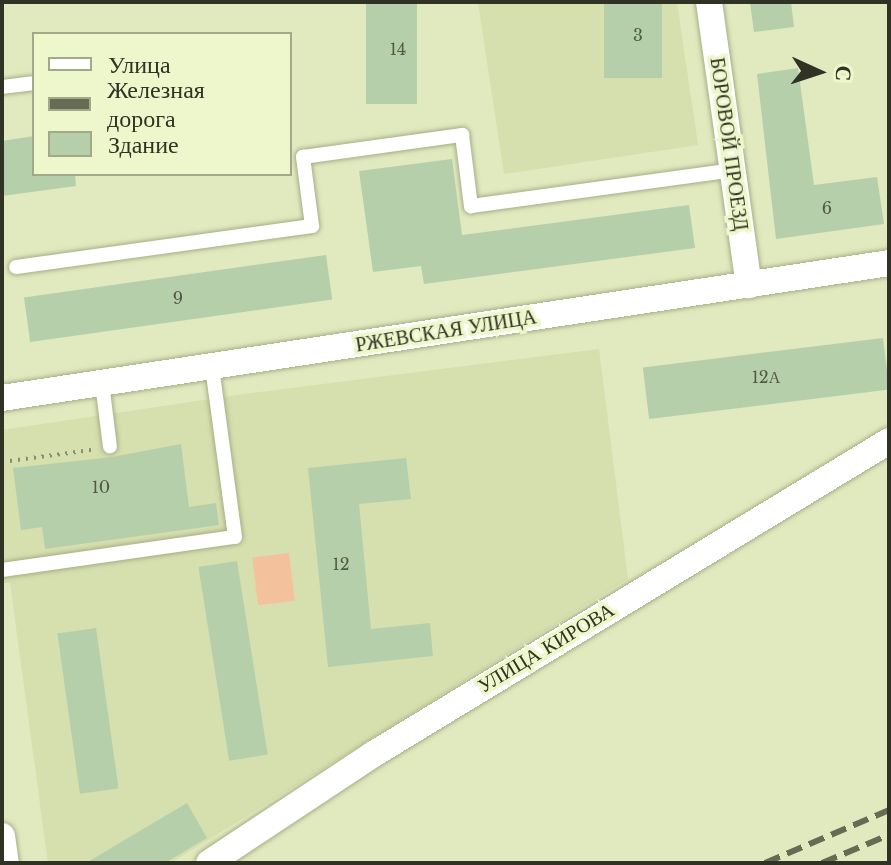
<!DOCTYPE html>
<html>
<head>
<meta charset="utf-8">
<style>
	body { margin:0 }
	#map { position:relative; width:891px; height:865px; overflow:hidden; background:#e1e9bf; font-family:"Libre Baskerville",serif }
	div>[style] { position:absolute }
	.built>* { inset:0; background:#d6dfae }
	.green>* { inset:0; background:#f4c19d; transform-origin:0 0 }
	.building>* { inset:0; background:#b6cfab; transform-origin:0 0 }
	.path>* { height:4px; margin-top:-2px; transform-origin:0; background:repeating-linear-gradient(90deg,#878d70 0 2px,transparent 0 8px) }
	.roads { filter:drop-shadow(0 0 2px #a7ae87) drop-shadow(0 0 2px #a7ae87) }
	.service>* { height:14px; margin:-7px; padding:0 7px; transform-origin:7px; border-radius:7px; background:#fff }
	.minor>* { height:26px; margin:-13px; padding:0 13px; transform-origin:13px; border-radius:13px; background:#fff }
	.rail>* { height:6px; margin-top:-3px; transform-origin:0; background:repeating-linear-gradient(90deg,#666b53 0 16px,transparent 0 24px) }
	span { translate:-50% -50%; white-space:nowrap; text-align:center; line-height:1.15; -webkit-text-stroke:7px #eef6cc; paint-order:stroke }
	.number-label { font-size:16px; color:#525a45 }
	.number-label span { -webkit-text-stroke-width:0 }
	.street-label { font-size:20px; color:#303323 }
	.frame { position:absolute; inset:0; border:4px solid #303323; pointer-events:none }
	.legend { position:absolute; left:32px; top:32px; width:260px; height:144px; box-sizing:border-box; background:#eef6cc; border:2px solid #a2a888; margin:0; padding:10px 14px; list-style:none; font-size:24px; color:#303323 }
	.legend li { display:flex; align-items:center; gap:16px; height:40px }
	.legend b { width:40px; border:2px solid #a2a888 }
	.north { position:absolute; left:779px; top:32px; width:80px; height:80px; -webkit-text-stroke:6px #eef6cc; paint-order:stroke; rotate:93deg; font-size:22px; font-weight:700; line-height:32px; text-align:center; color:#303323 }
	.north::after { content:''; display:block; margin:auto; width:28px; height:36px; background:#303323; clip-path:polygon(50% 0,100% 100%,50% 72%,0 100%) }
</style>
</head>
<body>
<div id="map">
	<div class="built">
		<div style="clip-path:polygon(478px 2px,677px 2px,698px 145px,504px 174px)"></div>
		<div style="clip-path:polygon(599px 349px,628px 579px,171px 863px,48px 863px,10px 583px,2px 583px,2px 430px,237px 395px)"></div>
	</div>
	<div class="green">
		<div style="left:289px;top:553px;width:48px;height:37px;rotate:83deg"></div>
	</div>
	<div class="building">
		<div style="left:366px;top:2px;width:51px;height:102px"></div>
		<div style="left:604px;top:2px;width:58px;height:76px"></div>
		<div style="clip-path:polygon(750px 2px,791px 2px,794px 27px,754px 32px)"></div>
		<div style="clip-path:polygon(798px 68px,814px 185px,877px 177px,884px 224px,776px 239px,757px 74px)"></div>
		<div style="clip-path:polygon(34px 136px,34px 174px,75px 174px,76px 186px,2px 196px,2px 141px)"></div>
		<div style="clip-path:polygon(452px 159px,462px 235px,689px 205px,695px 248px,424px 284px,421px 266px,373px 272px,359px 171px)"></div>
		<div style="left:326px;top:255px;width:45px;height:305px;rotate:82deg"></div>
		<div style="left:883px;top:338px;width:52px;height:242px;rotate:83deg"></div>
		<div style="clip-path:polygon(181px 444px,189px 507px,216px 503px,219px 525px,45px 549px,42px 527px,21px 530px,13px 468px,112px 457px)"></div>
		<div style="clip-path:polygon(406px 458px,411px 499px,359px 504px,371px 629px,430px 623px,433px 656px,328px 667px,308px 468px)"></div>
		<div style="left:237px;top:561px;width:196px;height:39px;rotate:81deg"></div>
		<div style="left:96px;top:628px;width:162px;height:39px;rotate:82deg"></div>
		<div style="clip-path:polygon(187px 803px,207px 838px,165px 863px,86px 863px)"></div>
	</div>
	<div class="path">
		<div style="left:2px;top:462px;width:90px;rotate:-7.7deg"></div>
	</div>
	<div class="roads">
		<div class="service">
			<div style="left:2px;top:87px;width:32px;rotate:-7deg"></div>
			<div style="left:16px;top:267px;width:299px;rotate:-7.9deg"></div>
			<div style="left:312px;top:226px;width:70px;rotate:-97.4deg"></div>
			<div style="left:303px;top:157px;width:161px;rotate:-7.9deg"></div>
			<div style="left:462px;top:135px;width:72px;rotate:82.8deg"></div>
			<div style="left:471px;top:206px;width:264px;rotate:-7.8deg"></div>
			<div style="left:102px;top:383px;width:64px;rotate:82.9deg"></div>
			<div style="left:2px;top:570px;width:235px;rotate:-8.1deg"></div>
			<div style="left:235px;top:537px;width:172px;rotate:-97.7deg"></div>
		</div>
		<div class="minor">
			<div style="left:709px;top:2px;width:286px;rotate:82deg"></div>
			<div style="left:2px;top:398px;width:897px;rotate:-8.65deg"></div>
			<div style="left:2px;top:836px;width:27px;rotate:82deg"></div>
			<div style="left:209px;top:863px;width:196px;rotate:-33.5deg"></div>
			<div style="left:372px;top:755px;width:605px;rotate:-31.27deg"></div>
		</div>
	</div>
	<div class="rail">
		<div style="left:765px;top:863px;width:135px;rotate:-23.1deg"></div>
		<div style="left:822px;top:863px;width:73px;rotate:-22.7deg"></div>
	</div>
	<div class="number-label">
		<span style="left:638px;top:35px">3</span>
		<span style="left:398px;top:49px">14</span>
		<span style="left:827px;top:208px">6</span>
		<span style="left:178px;top:298px">9</span>
		<span style="left:766px;top:377px">12А</span>
		<span style="left:101px;top:487px">10</span>
		<span style="left:341px;top:564px">12</span>
	</div>
	<div class="street-label">
		<span style="left:729px;top:144px;rotate:82deg">БОРОВОЙ ПРОЕЗД</span>
		<span style="left:446px;top:331px;rotate:-9deg">РЖЕВСКАЯ УЛИЦА</span>
		<span style="left:546px;top:648px;rotate:-31deg">УЛИЦА КИРОВА</span>
	</div>
	<div class="frame"></div>
	<ul class="legend">
	<li><b style="height:10px;background:#fff"></b>Улица</li>
	<li><b style="height:10px;background:#666b53"></b>Железная дорога</li>
	<li><b style="height:22px;background:#b6cfab"></b>Здание</li>
	</ul>
	<div class="north">С</div>
</div>
</body>
</html>
